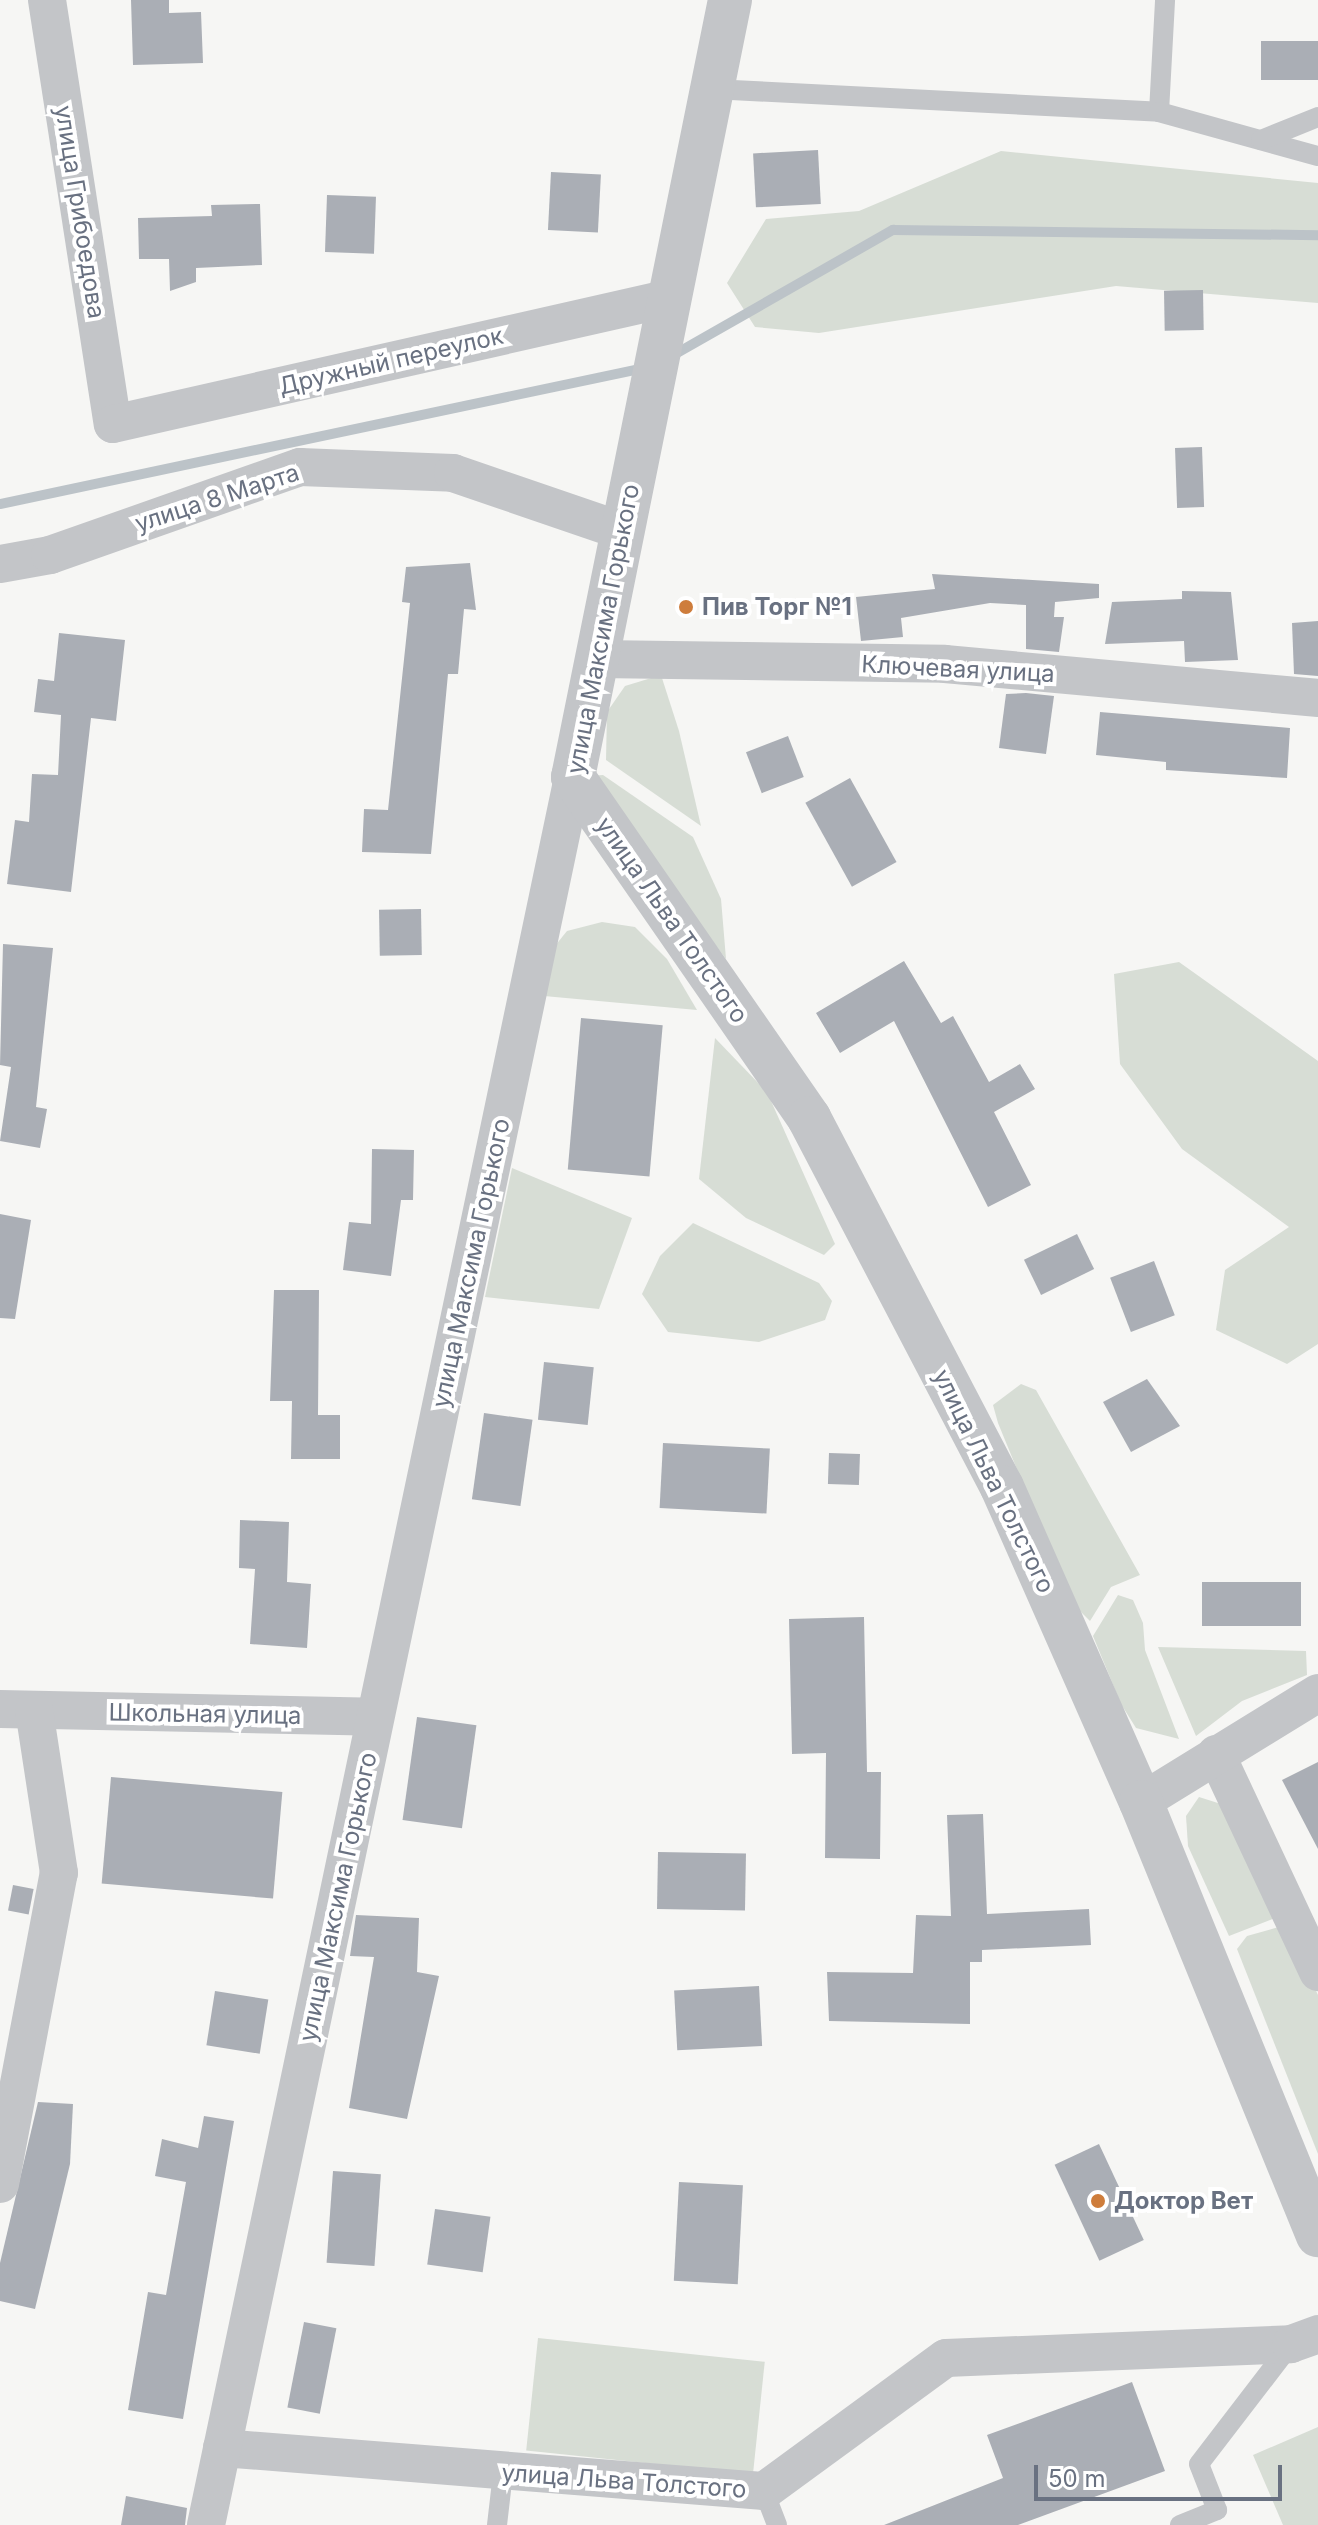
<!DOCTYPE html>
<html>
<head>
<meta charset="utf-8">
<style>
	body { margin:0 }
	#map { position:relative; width:1318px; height:2525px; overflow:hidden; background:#f6f6f4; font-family:Inter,sans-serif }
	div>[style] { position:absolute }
	.green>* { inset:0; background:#d7ddd5; transform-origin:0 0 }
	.stream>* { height:10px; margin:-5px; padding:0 5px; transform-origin:5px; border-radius:5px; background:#bcc3c8 }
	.building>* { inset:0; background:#aaaeb5; transform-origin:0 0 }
	.service>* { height:20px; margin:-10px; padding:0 10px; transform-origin:10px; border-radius:10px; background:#c3c5c8 }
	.minor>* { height:38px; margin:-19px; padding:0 19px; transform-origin:19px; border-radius:19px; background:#c3c5c8 }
	.tertiary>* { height:44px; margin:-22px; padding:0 22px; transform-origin:22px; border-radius:22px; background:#c3c5c8 }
	.dots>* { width:22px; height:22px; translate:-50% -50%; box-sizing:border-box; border:4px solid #fff; border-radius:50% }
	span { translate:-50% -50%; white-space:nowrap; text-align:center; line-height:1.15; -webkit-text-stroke:8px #fff; paint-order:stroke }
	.street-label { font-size:24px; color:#697181 }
	.poi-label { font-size:24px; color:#697181; font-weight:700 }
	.left { translate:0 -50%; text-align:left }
	.scale { position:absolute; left:1034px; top:2465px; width:248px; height:36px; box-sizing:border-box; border:4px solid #697181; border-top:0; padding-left:10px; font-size:24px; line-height:28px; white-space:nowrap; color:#697181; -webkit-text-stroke:6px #fff; paint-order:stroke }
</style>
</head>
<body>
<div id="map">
	<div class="green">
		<div style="clip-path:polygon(1001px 151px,1318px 183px,1318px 303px,1116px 286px,819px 333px,755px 327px,727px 283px,766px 219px,859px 211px)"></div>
		<div style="clip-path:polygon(661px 675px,679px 731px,701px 826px,606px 760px,607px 712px,625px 686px)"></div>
		<div style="clip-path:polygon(603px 775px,693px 837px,721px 899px,726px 959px,587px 776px)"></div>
		<div style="clip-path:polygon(602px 922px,635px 927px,667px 959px,697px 1010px,544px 996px,546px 957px,567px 931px)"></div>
		<div style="clip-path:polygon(1179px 962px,1318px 1061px,1318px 1344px,1287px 1364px,1216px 1330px,1225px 1270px,1289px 1227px,1182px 1149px,1120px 1064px,1114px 974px)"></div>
		<div style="clip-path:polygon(715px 1038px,767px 1092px,835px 1244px,824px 1255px,746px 1218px,699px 1179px)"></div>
		<div style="clip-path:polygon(512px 1168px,632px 1218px,599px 1309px,485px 1297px)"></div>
		<div style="clip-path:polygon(693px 1223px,819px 1283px,832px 1301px,825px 1320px,759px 1342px,668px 1332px,642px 1294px,660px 1256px)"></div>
		<div style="clip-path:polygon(1021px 1384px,1036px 1390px,1140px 1575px,1111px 1587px,1090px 1621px,1072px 1603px,998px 1423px,993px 1405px)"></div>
		<div style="clip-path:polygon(1118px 1595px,1133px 1600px,1143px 1623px,1145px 1650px,1179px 1739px,1136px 1728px,1121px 1704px,1093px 1636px)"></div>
		<div style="clip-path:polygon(1158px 1647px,1306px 1651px,1307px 1675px,1242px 1701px,1196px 1736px)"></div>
		<div style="clip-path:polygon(1199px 1797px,1221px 1804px,1280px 1916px,1229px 1936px,1188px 1846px,1186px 1816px)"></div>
		<div style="clip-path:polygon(1286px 1925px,1318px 1995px,1318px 2154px,1237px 1949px,1247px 1936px)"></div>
		<div style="left:538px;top:2338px;width:228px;height:113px;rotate:6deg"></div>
		<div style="clip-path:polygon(1318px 2427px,1318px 2525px,1283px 2525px,1253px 2455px)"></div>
	</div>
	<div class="stream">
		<div style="left:670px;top:357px;width:257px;rotate:-29.7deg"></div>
		<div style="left:893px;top:230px;width:425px;rotate:0.7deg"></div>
		<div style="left:0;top:504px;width:658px;rotate:-11.92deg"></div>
	</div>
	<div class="building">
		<div style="clip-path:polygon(131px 0,169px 0,169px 13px,201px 12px,203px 63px,133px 65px)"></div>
		<div style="left:1318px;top:41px;width:39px;height:57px;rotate:90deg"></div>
		<div style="left:818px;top:150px;width:54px;height:65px;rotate:87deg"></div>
		<div style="left:551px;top:172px;width:50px;height:58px;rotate:3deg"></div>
		<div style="left:327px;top:195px;width:49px;height:57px;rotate:2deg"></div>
		<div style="clip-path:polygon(260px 204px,262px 265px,196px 268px,196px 282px,170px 291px,169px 259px,139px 259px,138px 218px,212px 216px,211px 205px)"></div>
		<div style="left:1203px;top:290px;width:40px;height:39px;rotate:89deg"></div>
		<div style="left:1202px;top:447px;width:60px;height:27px;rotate:88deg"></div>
		<div style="clip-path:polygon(470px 563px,476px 610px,464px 609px,458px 674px,448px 674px,431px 854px,362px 852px,364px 809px,388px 810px,410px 603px,402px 602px,406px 567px)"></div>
		<div style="clip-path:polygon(932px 574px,1099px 584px,1099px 598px,1055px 602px,1054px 617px,1064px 617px,1059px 652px,1026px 649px,1026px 605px,990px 603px,901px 618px,903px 637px,861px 641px,856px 597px,935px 589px)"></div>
		<div style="clip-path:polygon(1182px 591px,1231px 592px,1238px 660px,1185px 662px,1184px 641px,1105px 644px,1112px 602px,1182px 599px)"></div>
		<div style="clip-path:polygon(1318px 621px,1318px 676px,1294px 674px,1292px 623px)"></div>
		<div style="clip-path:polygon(59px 633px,125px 640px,116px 721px,91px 718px,71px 892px,7px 884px,15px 820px,29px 822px,32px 774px,58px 775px,61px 715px,34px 712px,38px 679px,54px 681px)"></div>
		<div style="clip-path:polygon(1026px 693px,1054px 696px,1046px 754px,999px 748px,1006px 694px)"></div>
		<div style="clip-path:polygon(1100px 712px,1290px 728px,1287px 778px,1166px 770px,1166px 762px,1096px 755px)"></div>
		<div style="left:788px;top:736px;width:44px;height:45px;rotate:69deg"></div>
		<div style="left:850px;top:778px;width:96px;height:51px;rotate:61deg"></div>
		<div style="left:421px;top:909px;width:46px;height:42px;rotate:89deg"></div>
		<div style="clip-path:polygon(3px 944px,53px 948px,36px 1107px,47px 1109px,40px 1148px,0 1141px,11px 1067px,0 1065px)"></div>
		<div style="clip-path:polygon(904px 961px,941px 1023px,953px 1016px,989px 1082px,1020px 1064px,1035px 1089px,994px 1112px,1031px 1185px,988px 1207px,894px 1021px,840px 1053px,816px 1013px)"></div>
		<div style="left:581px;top:1018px;width:82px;height:152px;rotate:5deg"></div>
		<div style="clip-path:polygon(372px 1149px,414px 1150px,413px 1200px,401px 1200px,391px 1276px,343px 1270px,349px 1222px,371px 1224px)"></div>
		<div style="clip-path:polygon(0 1214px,31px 1220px,15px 1319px,0 1318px)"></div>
		<div style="left:1077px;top:1234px;width:39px;height:59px;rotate:64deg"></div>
		<div style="left:1154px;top:1261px;width:58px;height:47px;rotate:69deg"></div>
		<div style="clip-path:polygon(274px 1290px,319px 1290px,318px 1415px,340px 1415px,340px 1459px,291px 1459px,292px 1401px,270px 1401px)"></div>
		<div style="left:544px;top:1362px;width:50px;height:58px;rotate:6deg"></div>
		<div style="clip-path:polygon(1147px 1379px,1180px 1426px,1131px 1452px,1103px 1402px)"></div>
		<div style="left:484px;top:1413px;width:49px;height:87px;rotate:8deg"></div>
		<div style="left:663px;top:1443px;width:107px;height:65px;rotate:3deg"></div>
		<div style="left:829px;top:1453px;width:31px;height:31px;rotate:2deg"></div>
		<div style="clip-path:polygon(240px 1520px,289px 1522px,287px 1582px,311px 1584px,307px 1648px,250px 1644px,255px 1569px,239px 1568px)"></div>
		<div style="left:1202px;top:1582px;width:99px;height:44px"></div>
		<div style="clip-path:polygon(864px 1617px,867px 1772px,881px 1772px,880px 1859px,825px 1858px,826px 1753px,792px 1754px,789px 1619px)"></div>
		<div style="left:417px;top:1717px;width:60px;height:104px;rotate:8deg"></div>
		<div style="clip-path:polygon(1318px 1762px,1318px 1849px,1282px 1780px)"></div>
		<div style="left:111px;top:1777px;width:172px;height:107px;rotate:5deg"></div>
		<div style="clip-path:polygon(983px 1814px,987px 1914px,1089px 1909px,1091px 1945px,982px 1950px,982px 1962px,970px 1962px,970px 2024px,829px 2021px,827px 1972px,913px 1973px,916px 1915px,951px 1916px,947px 1815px)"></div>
		<div style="left:658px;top:1852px;width:88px;height:57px;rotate:1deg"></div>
		<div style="left:13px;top:1885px;width:21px;height:26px;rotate:11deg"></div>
		<div style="clip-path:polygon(356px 1915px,419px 1918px,417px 1972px,439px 1976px,407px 2119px,349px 2108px,374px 1957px,350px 1956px)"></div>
		<div style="left:759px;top:1986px;width:60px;height:85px;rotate:87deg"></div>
		<div style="left:215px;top:1991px;width:54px;height:55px;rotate:9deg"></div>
		<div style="clip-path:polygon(38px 2102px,73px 2104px,70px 2164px,35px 2309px,0 2301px,0 2263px)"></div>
		<div style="clip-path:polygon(204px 2116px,234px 2121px,183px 2419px,128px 2410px,148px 2292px,166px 2295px,186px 2182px,155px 2176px,162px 2139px,198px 2148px)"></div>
		<div style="left:1099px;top:2144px;width:106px;height:49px;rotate:65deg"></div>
		<div style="left:333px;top:2171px;width:48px;height:92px;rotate:4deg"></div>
		<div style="left:679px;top:2182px;width:64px;height:99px;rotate:3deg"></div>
		<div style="left:435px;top:2209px;width:56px;height:56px;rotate:8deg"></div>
		<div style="left:304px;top:2322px;width:33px;height:87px;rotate:11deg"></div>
		<div style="clip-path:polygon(1132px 2382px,1165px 2471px,1018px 2525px,884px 2525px,1003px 2478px,987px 2435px)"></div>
		<div style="clip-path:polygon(126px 2496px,187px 2508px,185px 2525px,121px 2525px)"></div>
	</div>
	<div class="service">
		<div style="left:712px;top:89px;width:448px;rotate:2.9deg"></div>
		<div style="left:1159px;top:112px;width:112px;rotate:-86.9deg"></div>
		<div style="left:1159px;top:112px;width:165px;rotate:15.5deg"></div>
		<div style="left:1261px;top:140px;width:61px;rotate:-22deg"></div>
		<div style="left:764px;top:2491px;width:36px;rotate:69deg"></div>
		<div style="left:497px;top:2525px;width:52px;rotate:-83.4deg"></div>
		<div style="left:1180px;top:2525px;width:40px;rotate:-22deg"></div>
		<div style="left:1217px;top:2510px;width:49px;rotate:-111.4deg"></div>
		<div style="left:1199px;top:2464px;width:151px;rotate:-52.5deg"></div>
	</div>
	<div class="minor">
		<div style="left:47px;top:0;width:429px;rotate:81.2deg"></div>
		<div style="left:113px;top:424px;width:571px;rotate:-12.75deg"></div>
		<div style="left:0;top:564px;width:51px;rotate:-10.2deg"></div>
		<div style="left:50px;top:555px;width:265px;rotate:-19.4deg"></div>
		<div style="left:300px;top:467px;width:153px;rotate:2.2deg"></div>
		<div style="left:453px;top:473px;width:179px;rotate:18.9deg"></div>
		<div style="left:597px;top:659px;width:348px;rotate:0.8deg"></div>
		<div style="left:945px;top:664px;width:375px;rotate:5.2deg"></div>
		<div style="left:0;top:1709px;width:375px;rotate:1.2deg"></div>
		<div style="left:1216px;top:1754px;width:241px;rotate:64.9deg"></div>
		<div style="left:1141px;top:1802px;width:208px;rotate:-31.6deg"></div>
		<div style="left:0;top:2184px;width:317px;rotate:-79.3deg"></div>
		<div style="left:59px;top:1873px;width:165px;rotate:-98.7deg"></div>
		<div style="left:222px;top:2448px;width:544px;rotate:4.54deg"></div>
		<div style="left:764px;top:2491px;width:225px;rotate:-36.2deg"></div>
		<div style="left:946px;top:2358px;width:345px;rotate:-2.3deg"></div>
		<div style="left:1291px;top:2344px;width:29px;rotate:-20deg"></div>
		<div style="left:206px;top:2525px;width:1786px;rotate:-78.14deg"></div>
	</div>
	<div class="tertiary">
		<div style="left:730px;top:0;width:793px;rotate:101.42deg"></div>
		<div style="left:573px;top:777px;width:415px;rotate:55.3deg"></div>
		<div style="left:809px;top:1118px;width:416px;rotate:62.4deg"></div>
		<div style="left:1002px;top:1487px;width:344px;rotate:66.2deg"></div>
		<div style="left:1141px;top:1802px;width:468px;rotate:67.8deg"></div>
	</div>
	<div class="dots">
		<div style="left:686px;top:607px;background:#ce7d3c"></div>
		<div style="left:1098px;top:2201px;background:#ce7d3c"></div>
	</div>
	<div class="street-label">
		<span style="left:80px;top:212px;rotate:81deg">улица Грибоедова</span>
		<span style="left:391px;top:361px;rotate:-13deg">Дружный переулок</span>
		<span style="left:217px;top:498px;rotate:-18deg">улица 8 Марта</span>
		<span style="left:603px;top:629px;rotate:-79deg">улица Максима Горького</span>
		<span style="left:958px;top:669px;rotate:3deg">Ключевая улица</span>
		<span style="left:672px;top:920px;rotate:55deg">улица Льва Толстого</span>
		<span style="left:471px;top:1263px;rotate:-78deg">улица Максима Горького</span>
		<span style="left:994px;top:1481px;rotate:64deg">улица Льва Толстого</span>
		<span style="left:205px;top:1714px;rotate:1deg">Школьная улица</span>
		<span style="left:338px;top:1897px;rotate:-78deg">улица Максима Горького</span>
		<span style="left:624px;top:2481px;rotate:4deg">улица Льва Толстого</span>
	</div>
	<div class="poi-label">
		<span class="left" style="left:702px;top:607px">Пив Торг №1</span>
		<span class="left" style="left:1114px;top:2201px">Доктор Вет</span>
	</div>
	<div class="scale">50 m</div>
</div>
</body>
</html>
